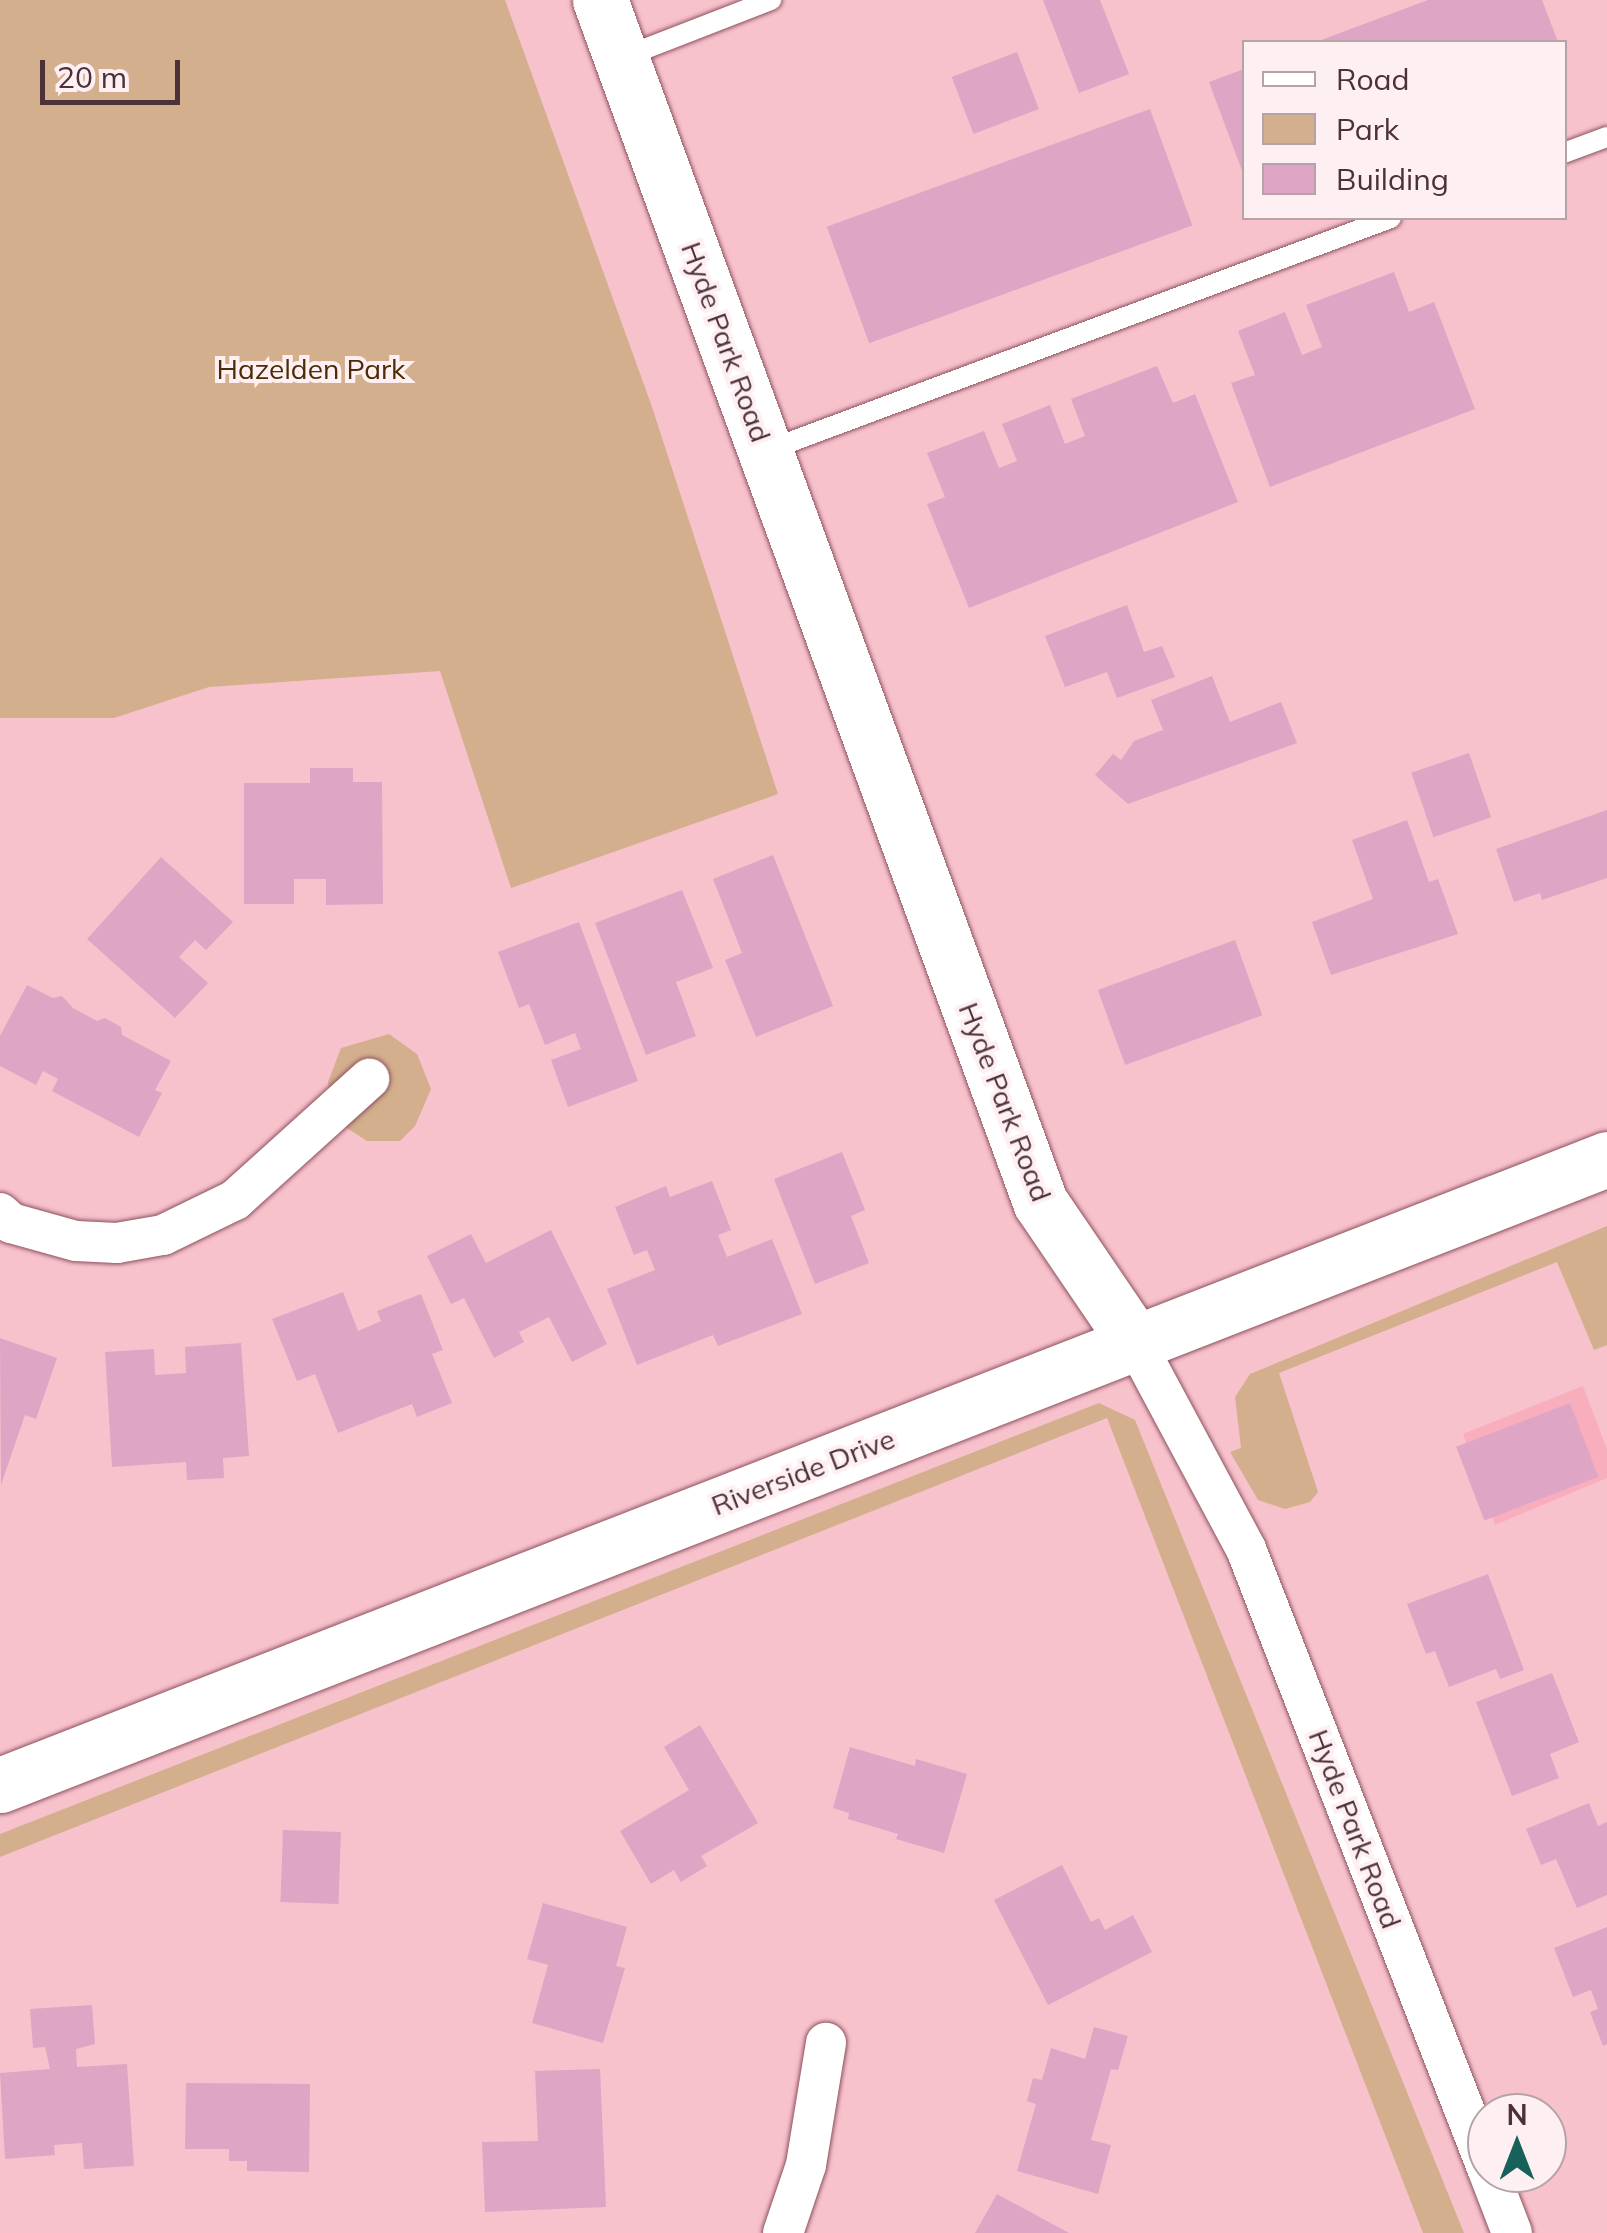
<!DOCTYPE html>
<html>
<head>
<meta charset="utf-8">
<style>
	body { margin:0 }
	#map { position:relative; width:1607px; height:2233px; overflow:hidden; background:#f8c2cc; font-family:Mulish,sans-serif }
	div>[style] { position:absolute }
	.built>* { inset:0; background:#f9aebe }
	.green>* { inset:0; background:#d3af8d }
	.building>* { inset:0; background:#dfa5c5; transform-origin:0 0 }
	.roads { filter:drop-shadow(0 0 2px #8c525f) drop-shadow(0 0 2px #8c525f) }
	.lane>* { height:20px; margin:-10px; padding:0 10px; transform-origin:10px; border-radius:10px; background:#fff }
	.street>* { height:40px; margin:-20px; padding:0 20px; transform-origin:20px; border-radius:20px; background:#fff }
	.secondary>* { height:55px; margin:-27.5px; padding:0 27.5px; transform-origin:27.5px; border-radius:27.5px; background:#fff }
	span { translate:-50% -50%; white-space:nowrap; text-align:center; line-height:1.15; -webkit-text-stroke:8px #fdeff2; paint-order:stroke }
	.street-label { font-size:28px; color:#4c3137 }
	.park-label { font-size:28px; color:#4c2c04 }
	.legend { position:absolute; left:1242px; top:40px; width:325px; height:180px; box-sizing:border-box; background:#fdeff2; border:2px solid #b6a3a7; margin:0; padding:12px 18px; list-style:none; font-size:30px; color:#4c3137 }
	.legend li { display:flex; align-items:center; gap:20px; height:50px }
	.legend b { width:50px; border:2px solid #b6a3a7 }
	.north { position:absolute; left:1467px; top:2093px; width:100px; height:100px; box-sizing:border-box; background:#fdeff2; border:2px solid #b6a3a7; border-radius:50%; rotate:0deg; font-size:28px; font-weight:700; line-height:40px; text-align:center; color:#4c3137 }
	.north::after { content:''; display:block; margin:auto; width:35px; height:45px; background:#16625b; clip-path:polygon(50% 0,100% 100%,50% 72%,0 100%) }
	.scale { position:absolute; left:40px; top:60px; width:140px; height:45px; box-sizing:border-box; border:5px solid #4c3137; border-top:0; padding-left:12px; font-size:30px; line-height:35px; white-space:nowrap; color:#4c3137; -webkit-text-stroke:8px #fdeff2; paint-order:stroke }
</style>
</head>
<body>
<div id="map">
	<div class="built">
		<div style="clip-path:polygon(1583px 1386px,1607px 1449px,1607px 1478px,1495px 1525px,1463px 1434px)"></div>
	</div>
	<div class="green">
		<div style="clip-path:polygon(0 0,505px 0,651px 404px,778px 794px,511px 888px,440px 671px,209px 687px,114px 718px,0 718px)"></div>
		<div style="clip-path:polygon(389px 1034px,417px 1054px,431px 1089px,415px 1126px,400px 1141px,367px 1141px,333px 1119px,328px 1082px,341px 1048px)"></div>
		<div style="clip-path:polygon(1607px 1226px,1607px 1345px,1594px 1350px,1557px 1262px,1279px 1373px,1318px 1492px,1310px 1502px,1285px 1509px,1258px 1500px,1230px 1452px,1241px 1448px,1235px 1397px,1250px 1374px)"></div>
		<div style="clip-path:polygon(1099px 1403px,1135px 1420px,1464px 2233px,1423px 2233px,1107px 1418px,0 1857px,0 1834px)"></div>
	</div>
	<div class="building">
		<div style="clip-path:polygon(1043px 0,1100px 0,1129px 74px,1079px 93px)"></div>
		<div style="clip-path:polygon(1428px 0,1542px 0,1558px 42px,1316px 42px)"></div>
		<div style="left:1017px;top:52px;width:61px;height:70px;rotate:69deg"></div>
		<div style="clip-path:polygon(1244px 69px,1244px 176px,1209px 82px)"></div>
		<div style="left:1150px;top:109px;width:124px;height:344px;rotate:70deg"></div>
		<div style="clip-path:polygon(1394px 272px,1409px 312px,1434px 302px,1475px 409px,1270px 487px,1231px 383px,1255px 375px,1238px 331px,1285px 312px,1302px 355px,1322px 347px,1306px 305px)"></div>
		<div style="clip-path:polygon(1157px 366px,1173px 403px,1195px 394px,1238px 502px,969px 608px,927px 504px,945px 497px,927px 453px,984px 431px,999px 468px,1017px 461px,1002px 424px,1050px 405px,1065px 444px,1085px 436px,1071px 399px)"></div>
		<div style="clip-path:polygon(1127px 605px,1144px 652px,1162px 646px,1175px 677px,1117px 698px,1107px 672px,1065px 687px,1045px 636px)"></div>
		<div style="clip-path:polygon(1212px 676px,1230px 722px,1281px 702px,1297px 743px,1128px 804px,1095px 775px,1113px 754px,1121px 760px,1134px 741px,1163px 730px,1151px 700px)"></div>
		<div style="left:1469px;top:753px;width:68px;height:61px;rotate:71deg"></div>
		<div style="clip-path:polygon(310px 768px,353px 768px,353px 782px,382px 782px,383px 904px,326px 905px,326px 879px,294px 879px,294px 904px,244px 904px,244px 783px,310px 783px)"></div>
		<div style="clip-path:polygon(1607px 810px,1607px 878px,1542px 900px,1540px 893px,1514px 902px,1496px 849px)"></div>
		<div style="clip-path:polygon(1407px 820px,1429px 882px,1438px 879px,1458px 934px,1331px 975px,1312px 922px,1373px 899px,1352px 840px)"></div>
		<div style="clip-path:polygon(773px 855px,833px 1006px,756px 1037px,725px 960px,742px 953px,713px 879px)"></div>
		<div style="clip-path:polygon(161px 857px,233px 922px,206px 950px,195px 940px,179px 957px,208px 983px,175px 1018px,87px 939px)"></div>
		<div style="clip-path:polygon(682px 890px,713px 968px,676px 982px,696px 1036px,646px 1055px,595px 923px)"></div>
		<div style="clip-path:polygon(579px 922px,638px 1081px,568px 1107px,551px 1060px,581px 1049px,575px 1033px,545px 1045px,529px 1004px,519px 1008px,498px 952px)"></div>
		<div style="left:1235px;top:940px;width:80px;height:146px;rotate:70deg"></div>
		<div style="clip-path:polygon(27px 985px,53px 998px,62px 996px,73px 1008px,97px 1021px,105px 1018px,121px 1027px,122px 1035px,171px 1061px,155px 1090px,162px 1093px,139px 1137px,52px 1091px,58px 1079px,43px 1071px,36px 1085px,0 1066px,0 1036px)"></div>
		<div style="clip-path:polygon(842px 1152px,865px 1210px,851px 1216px,869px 1263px,815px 1284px,774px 1179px)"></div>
		<div style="clip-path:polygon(712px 1181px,731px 1230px,718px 1235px,727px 1257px,772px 1239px,802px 1314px,718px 1346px,713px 1335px,637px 1365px,607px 1289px,655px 1270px,647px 1250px,634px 1255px,615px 1207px,666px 1186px,670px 1197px)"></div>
		<div style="clip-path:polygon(551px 1230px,607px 1344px,572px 1362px,549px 1317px,519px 1332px,524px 1342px,494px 1358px,464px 1298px,451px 1304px,427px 1256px,471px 1234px,486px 1263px)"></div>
		<div style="clip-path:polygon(343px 1292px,358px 1331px,381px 1321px,377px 1311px,421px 1294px,443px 1350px,432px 1354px,452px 1403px,417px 1417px,412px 1404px,338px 1433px,315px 1374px,297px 1381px,272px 1319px)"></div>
		<div style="clip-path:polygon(0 1338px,57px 1358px,36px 1419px,25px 1415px,1px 1485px)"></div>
		<div style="clip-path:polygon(241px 1343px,249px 1456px,223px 1458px,224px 1478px,187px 1480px,186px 1462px,112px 1467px,105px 1352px,154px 1349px,155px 1375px,186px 1373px,185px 1347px)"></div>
		<div style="left:1570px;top:1403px;width:79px;height:122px;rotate:69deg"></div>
		<div style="clip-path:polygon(1488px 1574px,1524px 1670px,1500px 1679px,1496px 1669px,1449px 1687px,1435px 1651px,1426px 1654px,1407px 1604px)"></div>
		<div style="clip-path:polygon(1552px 1673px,1579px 1742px,1550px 1754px,1559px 1778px,1512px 1796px,1476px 1702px)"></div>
		<div style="clip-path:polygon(700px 1725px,758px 1823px,701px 1856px,707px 1866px,681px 1882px,674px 1870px,651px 1884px,620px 1831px,689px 1790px,664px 1747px)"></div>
		<div style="clip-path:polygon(850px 1747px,915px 1766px,916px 1759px,967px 1774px,944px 1853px,896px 1839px,898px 1834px,848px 1819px,849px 1813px,833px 1808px)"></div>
		<div style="clip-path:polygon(1589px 1803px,1598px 1826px,1607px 1822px,1607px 1895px,1577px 1908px,1556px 1859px,1541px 1865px,1526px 1829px)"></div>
		<div style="left:283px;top:1830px;width:58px;height:72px;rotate:2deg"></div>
		<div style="clip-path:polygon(1062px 1865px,1091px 1922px,1099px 1918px,1105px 1930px,1133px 1915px,1152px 1952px,1048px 2005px,994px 1900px)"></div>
		<div style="clip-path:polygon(543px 1903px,627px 1927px,616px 1966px,625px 1968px,603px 2043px,532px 2023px,548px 1965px,527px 1959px)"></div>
		<div style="clip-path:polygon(1607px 1927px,1607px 2044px,1603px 2046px,1590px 2012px,1598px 2009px,1591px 1990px,1573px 1997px,1554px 1948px)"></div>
		<div style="clip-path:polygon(92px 2005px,95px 2044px,76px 2049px,77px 2067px,127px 2064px,134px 2166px,84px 2169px,82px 2143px,54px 2145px,55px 2155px,5px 2159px,0 2073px,50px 2069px,45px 2047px,33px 2048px,30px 2009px)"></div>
		<div style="clip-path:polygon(1094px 2027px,1128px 2036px,1118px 2070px,1111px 2069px,1091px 2140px,1111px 2145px,1098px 2194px,1017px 2171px,1036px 2104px,1027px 2101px,1033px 2078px,1042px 2080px,1051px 2048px,1085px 2059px)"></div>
		<div style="clip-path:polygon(600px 2069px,606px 2207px,485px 2212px,482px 2142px,538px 2141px,535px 2071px)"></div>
		<div style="clip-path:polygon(186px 2083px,310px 2084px,309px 2172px,247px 2171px,247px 2161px,229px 2161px,229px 2149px,185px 2149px)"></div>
		<div style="clip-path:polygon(997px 2194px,1069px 2233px,975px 2233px)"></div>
	</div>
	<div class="roads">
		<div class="lane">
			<div style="left:624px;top:57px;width:158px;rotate:-21.2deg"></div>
			<div style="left:1564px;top:153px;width:46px;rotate:-20.4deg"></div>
			<div style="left:766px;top:451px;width:667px;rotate:-20.45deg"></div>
		</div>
		<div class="street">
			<div style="left:0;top:1213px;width:15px;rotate:42deg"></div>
			<div style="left:11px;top:1223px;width:67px;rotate:15.5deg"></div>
			<div style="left:76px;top:1241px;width:41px;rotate:2.8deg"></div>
			<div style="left:117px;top:1243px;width:47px;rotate:-9.9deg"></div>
			<div style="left:163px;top:1235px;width:80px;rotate:-25.9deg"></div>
			<div style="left:235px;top:1200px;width:181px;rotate:-42.1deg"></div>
			<div style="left:1135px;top:1342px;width:235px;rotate:61.8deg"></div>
			<div style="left:1246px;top:1549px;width:664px;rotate:68.73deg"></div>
			<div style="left:1489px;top:2173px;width:64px;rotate:69deg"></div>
			<div style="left:783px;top:2233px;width:72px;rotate:-71.3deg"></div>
			<div style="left:806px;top:2165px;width:124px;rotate:-80.7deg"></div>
		</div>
		<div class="secondary">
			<div style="left:600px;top:0;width:1280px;rotate:69.89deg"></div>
			<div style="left:1040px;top:1202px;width:169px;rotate:55.8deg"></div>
			<div style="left:0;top:1785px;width:1725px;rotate:-21.28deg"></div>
		</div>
	</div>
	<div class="street-label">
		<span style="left:726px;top:342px;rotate:70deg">Hyde Park Road</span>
		<span style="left:1005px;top:1102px;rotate:69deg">Hyde Park Road</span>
		<span style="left:803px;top:1472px;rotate:-21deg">Riverside Drive</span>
		<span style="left:1355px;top:1829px;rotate:69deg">Hyde Park Road</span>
	</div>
	<div class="park-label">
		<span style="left:311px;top:369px">Hazelden Park</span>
	</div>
	<ul class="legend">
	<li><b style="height:12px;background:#fff"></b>Road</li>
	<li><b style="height:28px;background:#d3af8d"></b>Park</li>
	<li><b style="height:28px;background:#dfa5c5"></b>Building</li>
	</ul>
	<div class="north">N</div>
	<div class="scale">20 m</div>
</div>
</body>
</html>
